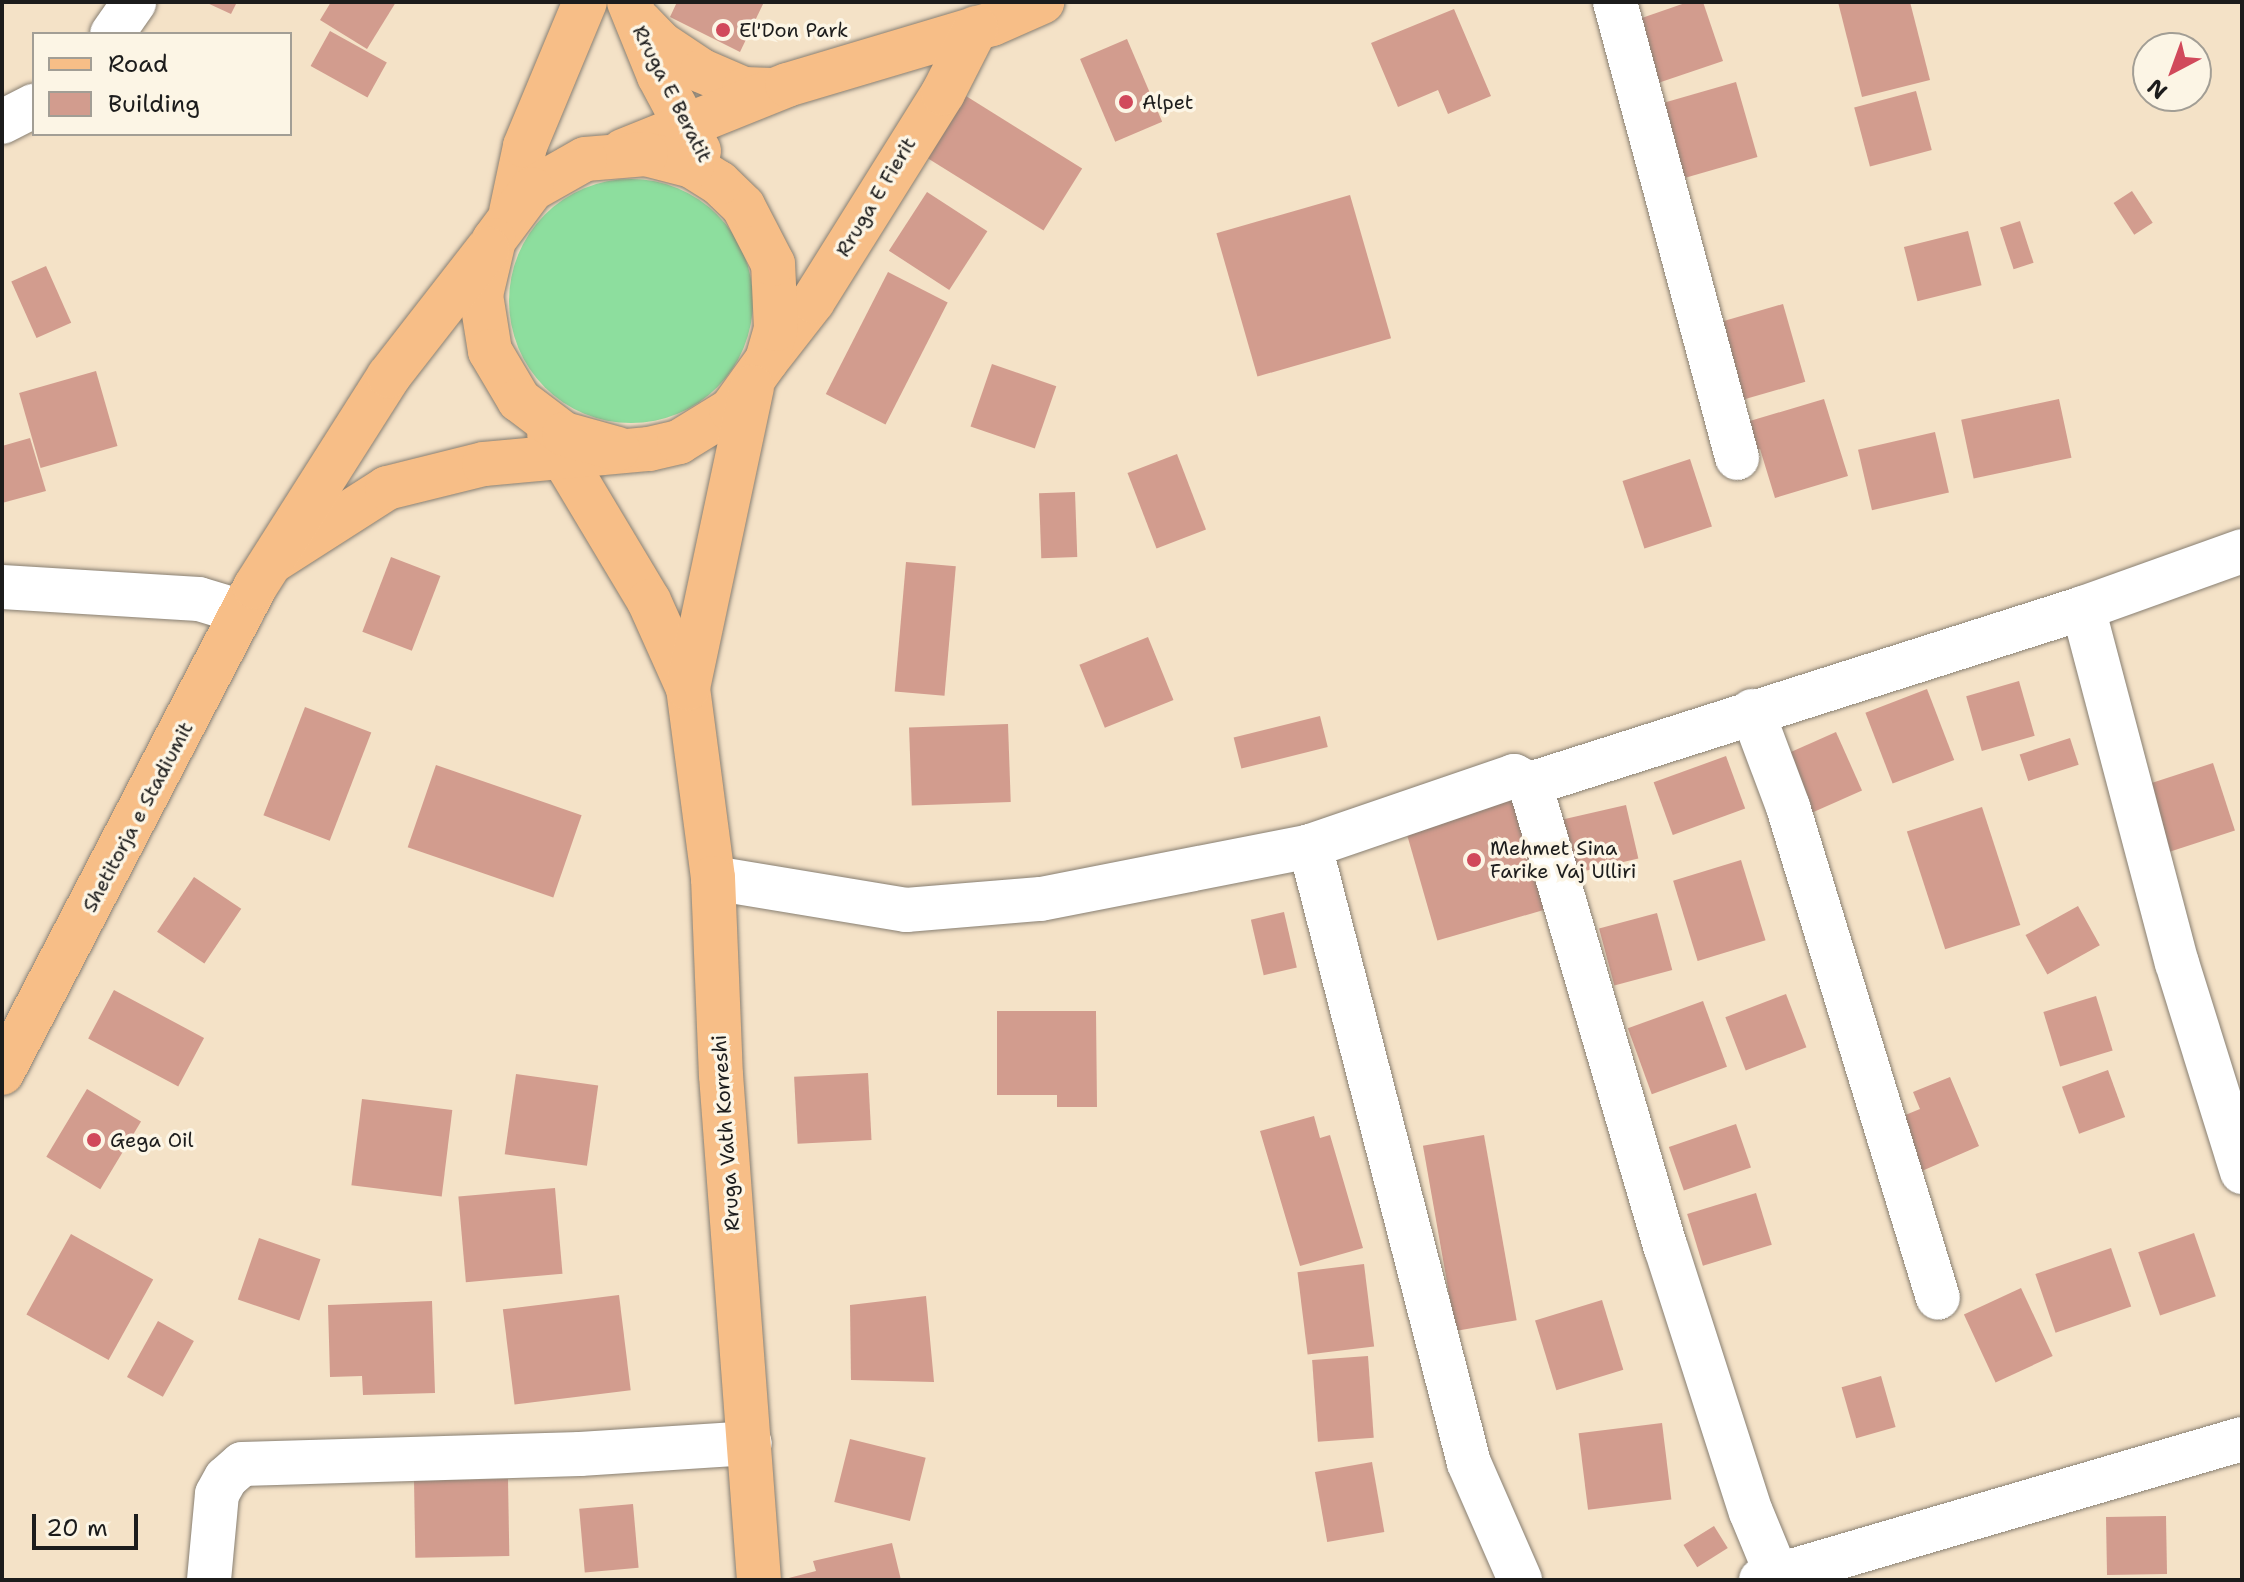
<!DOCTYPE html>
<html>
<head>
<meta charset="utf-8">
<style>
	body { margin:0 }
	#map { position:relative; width:2244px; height:1582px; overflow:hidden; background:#f4e2c7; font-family:"Shantell Sans",sans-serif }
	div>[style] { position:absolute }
	.green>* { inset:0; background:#8dde9e }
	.round { border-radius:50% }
	.building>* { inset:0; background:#d29c8e; transform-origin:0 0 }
	.roads { filter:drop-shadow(0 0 2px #887f72) drop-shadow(0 0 2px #887f72) }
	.minor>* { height:44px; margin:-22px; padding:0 22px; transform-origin:22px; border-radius:22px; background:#fff }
	.major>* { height:44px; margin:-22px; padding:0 22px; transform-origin:22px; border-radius:22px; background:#f7be87 }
	.dots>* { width:22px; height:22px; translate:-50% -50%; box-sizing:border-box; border:4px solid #fcf5e5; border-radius:50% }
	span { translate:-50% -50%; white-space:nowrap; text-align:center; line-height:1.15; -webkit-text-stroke:7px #fcf5e5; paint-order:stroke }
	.poi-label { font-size:20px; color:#1c1c1c }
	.left { translate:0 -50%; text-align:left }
	.street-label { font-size:20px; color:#1c1c1c }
	.frame { position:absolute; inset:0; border:4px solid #1c1c1c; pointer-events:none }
	.legend { position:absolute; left:32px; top:32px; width:260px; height:104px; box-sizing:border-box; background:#fcf5e5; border:2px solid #a29e95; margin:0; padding:10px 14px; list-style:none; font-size:24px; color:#1c1c1c }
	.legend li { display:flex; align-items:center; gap:16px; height:40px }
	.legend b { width:40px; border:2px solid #a29e95 }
	.north { position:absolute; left:2132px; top:32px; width:80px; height:80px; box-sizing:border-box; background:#fcf5e5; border:2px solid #a29e95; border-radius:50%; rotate:221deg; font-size:22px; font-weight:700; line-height:32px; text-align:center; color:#1c1c1c }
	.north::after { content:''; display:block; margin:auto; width:28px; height:36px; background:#d1495b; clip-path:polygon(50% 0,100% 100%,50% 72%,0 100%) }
	.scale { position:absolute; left:32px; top:1514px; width:106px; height:36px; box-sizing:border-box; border:4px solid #1c1c1c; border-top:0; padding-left:10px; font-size:24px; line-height:28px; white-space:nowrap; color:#1c1c1c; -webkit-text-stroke:6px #fcf5e5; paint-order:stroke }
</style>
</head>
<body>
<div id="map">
	<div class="green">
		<div class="round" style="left:509px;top:179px;width:244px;height:244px"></div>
	</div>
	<div class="building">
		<div style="clip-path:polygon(205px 2px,237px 2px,231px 14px)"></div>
		<div style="clip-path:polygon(331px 2px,396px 2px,367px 49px,320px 20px)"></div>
		<div style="clip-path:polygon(677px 2px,764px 2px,740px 52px,670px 17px)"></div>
		<div style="clip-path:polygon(1688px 2px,1703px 2px,1723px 61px,1658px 83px,1636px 20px)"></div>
		<div style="clip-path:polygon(1838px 2px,1910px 2px,1930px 80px,1862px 97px)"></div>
		<div style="clip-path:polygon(1454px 9px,1491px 96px,1448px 114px,1438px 90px,1398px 107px,1371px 43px)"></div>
		<div style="left:330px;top:31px;width:65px;height:40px;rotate:29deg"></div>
		<div style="left:1127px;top:39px;width:90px;height:51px;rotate:67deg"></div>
		<div style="left:1736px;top:82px;width:78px;height:84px;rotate:74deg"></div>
		<div style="left:1916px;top:91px;width:61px;height:64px;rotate:75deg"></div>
		<div style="left:966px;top:96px;width:137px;height:73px;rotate:32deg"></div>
		<div style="left:2132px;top:191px;width:38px;height:22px;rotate:57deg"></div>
		<div style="left:927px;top:192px;width:72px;height:70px;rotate:33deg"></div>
		<div style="left:1350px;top:195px;width:149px;height:139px;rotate:74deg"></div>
		<div style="left:2020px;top:221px;width:44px;height:21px;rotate:72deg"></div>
		<div style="left:1968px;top:231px;width:56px;height:66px;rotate:76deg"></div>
		<div style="left:46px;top:266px;width:62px;height:38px;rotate:66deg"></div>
		<div style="left:888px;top:272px;width:67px;height:137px;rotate:27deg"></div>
		<div style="left:1783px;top:304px;width:81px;height:66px;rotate:74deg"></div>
		<div style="left:992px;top:364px;width:68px;height:66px;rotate:19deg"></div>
		<div style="left:96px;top:371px;width:78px;height:80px;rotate:74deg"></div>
		<div style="clip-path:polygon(1824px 399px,1848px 476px,1775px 498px,1760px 449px,1742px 455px,1733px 426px)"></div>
		<div style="left:2059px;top:399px;width:60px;height:100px;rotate:78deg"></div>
		<div style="left:1935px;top:432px;width:62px;height:79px;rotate:77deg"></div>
		<div style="clip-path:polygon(30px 438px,46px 491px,2px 503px,2px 446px)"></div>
		<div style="left:1177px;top:454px;width:81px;height:53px;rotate:69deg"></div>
		<div style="left:1690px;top:459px;width:71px;height:71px;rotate:72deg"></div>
		<div style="left:1075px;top:492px;width:65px;height:36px;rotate:88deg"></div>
		<div style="left:391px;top:557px;width:53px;height:80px;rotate:21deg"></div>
		<div style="left:906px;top:562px;width:50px;height:130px;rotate:5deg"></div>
		<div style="left:1148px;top:637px;width:68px;height:74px;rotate:68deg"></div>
		<div style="left:2019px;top:681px;width:57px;height:55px;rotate:74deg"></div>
		<div style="left:1927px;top:689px;width:76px;height:66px;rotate:69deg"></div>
		<div style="left:305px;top:707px;width:71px;height:116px;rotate:21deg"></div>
		<div style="left:1320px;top:716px;width:32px;height:89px;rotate:76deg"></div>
		<div style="left:1008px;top:724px;width:78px;height:99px;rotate:88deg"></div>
		<div style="left:1836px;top:732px;width:64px;height:66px;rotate:66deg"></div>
		<div style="left:2070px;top:738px;width:28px;height:53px;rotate:72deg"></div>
		<div style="left:1726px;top:756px;width:56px;height:77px;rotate:70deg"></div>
		<div style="left:2213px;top:763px;width:71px;height:71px;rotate:72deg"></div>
		<div style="left:436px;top:765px;width:154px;height:87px;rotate:19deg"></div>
		<div style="left:1511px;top:780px;width:134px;height:115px;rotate:74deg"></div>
		<div style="left:1626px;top:805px;width:55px;height:65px;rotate:77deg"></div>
		<div style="left:1982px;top:807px;width:124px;height:79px;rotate:72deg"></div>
		<div style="left:1741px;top:860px;width:84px;height:71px;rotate:73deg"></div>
		<div style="left:194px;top:877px;width:57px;height:66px;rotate:34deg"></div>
		<div style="left:2078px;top:906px;width:45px;height:60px;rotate:61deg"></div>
		<div style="left:1284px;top:912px;width:57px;height:34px;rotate:77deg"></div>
		<div style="left:1657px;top:913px;width:59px;height:60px;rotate:75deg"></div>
		<div style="left:114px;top:990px;width:102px;height:55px;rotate:28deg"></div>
		<div style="left:1786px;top:994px;width:57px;height:65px;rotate:69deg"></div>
		<div style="left:2096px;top:996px;width:57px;height:55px;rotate:73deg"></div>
		<div style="left:1703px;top:1001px;width:70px;height:80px;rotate:70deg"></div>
		<div style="clip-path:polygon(997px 1011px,1096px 1011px,1097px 1107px,1057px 1107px,1057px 1095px,997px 1095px)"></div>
		<div style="left:2108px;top:1070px;width:50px;height:49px;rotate:70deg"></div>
		<div style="left:868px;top:1073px;width:67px;height:74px;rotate:87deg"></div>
		<div style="left:516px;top:1074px;width:83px;height:81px;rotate:8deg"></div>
		<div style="clip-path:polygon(1950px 1077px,1979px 1146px,1915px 1174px,1893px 1120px,1920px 1109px,1913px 1092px)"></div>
		<div style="left:87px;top:1089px;width:63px;height:79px;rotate:31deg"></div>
		<div style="left:362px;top:1099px;width:91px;height:87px;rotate:7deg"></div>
		<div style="clip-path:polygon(1314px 1116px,1320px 1138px,1330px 1135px,1363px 1248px,1300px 1266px,1260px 1131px)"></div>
		<div style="left:1736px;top:1124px;width:46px;height:71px;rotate:71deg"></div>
		<div style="left:1484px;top:1135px;width:188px;height:62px;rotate:80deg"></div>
		<div style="left:555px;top:1188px;width:86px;height:97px;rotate:85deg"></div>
		<div style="left:1756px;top:1193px;width:54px;height:72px;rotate:73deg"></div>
		<div style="left:2194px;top:1233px;width:67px;height:59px;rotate:71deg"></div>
		<div style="left:71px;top:1234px;width:94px;height:92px;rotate:29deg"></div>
		<div style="left:259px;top:1238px;width:65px;height:65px;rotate:19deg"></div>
		<div style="left:2111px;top:1248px;width:62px;height:80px;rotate:71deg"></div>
		<div style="left:1364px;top:1264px;width:83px;height:67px;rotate:83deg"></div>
		<div style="left:2021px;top:1288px;width:75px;height:63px;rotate:65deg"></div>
		<div style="left:619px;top:1295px;width:96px;height:117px;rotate:83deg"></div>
		<div style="clip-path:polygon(926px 1296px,934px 1382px,851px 1380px,850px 1305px)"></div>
		<div style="left:1602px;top:1300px;width:73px;height:70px;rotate:73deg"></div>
		<div style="clip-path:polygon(432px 1301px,435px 1393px,363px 1395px,362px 1376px,330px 1377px,328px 1305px)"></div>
		<div style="left:158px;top:1321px;width:41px;height:64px;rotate:29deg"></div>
		<div style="left:1368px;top:1356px;width:82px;height:56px;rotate:86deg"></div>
		<div style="left:1881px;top:1376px;width:53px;height:41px;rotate:74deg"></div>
		<div style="left:1662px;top:1423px;width:77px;height:84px;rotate:83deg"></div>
		<div style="left:850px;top:1439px;width:78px;height:65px;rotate:14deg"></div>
		<div style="left:1372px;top:1462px;width:71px;height:58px;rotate:80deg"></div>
		<div style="left:508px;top:1479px;width:77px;height:94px;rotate:89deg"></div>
		<div style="left:633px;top:1504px;width:64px;height:54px;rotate:85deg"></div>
		<div style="left:2166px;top:1516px;width:58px;height:60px;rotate:89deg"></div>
		<div style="left:1714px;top:1526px;width:26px;height:36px;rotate:58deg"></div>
		<div style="clip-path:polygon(892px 1543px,901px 1580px,781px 1580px,816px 1571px,813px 1561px)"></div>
	</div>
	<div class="roads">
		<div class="minor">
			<div style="left:1615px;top:2px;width:472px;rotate:75deg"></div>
			<div style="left:112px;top:34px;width:39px;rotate:-55deg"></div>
			<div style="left:2px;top:122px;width:36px;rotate:-27deg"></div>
			<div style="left:2px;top:587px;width:197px;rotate:3.5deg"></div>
			<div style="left:199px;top:599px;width:45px;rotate:16.8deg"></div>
			<div style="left:2083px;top:608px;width:367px;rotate:75.2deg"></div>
			<div style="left:2177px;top:963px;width:219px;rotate:72.7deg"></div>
			<div style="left:1752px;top:711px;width:103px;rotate:69.4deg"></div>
			<div style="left:1788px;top:807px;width:513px;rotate:73.01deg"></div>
			<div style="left:1530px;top:784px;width:484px;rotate:73.7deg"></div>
			<div style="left:1666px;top:1248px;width:277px;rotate:72.2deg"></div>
			<div style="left:1751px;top:1512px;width:68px;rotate:67.6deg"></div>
			<div style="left:1310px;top:846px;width:637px;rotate:75.55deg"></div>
			<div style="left:1469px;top:1463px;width:128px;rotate:66.4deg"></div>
			<div style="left:713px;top:878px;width:196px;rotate:9.4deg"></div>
			<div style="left:906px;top:910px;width:135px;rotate:-4.7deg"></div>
			<div style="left:1041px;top:899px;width:274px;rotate:-11.1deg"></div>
			<div style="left:1310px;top:846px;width:216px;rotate:-18.9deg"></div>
			<div style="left:1514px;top:776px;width:18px;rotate:27deg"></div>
			<div style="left:1530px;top:784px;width:580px;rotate:-17.65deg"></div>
			<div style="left:2083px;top:608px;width:169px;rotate:-19.7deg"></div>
			<div style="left:209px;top:1580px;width:86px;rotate:-84.7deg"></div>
			<div style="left:217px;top:1494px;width:18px;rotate:-61deg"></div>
			<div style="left:226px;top:1478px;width:21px;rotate:-41deg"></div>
			<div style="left:242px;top:1464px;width:338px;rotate:-1.7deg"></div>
			<div style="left:580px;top:1454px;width:170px;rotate:-3.7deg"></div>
			<div style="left:1761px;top:1580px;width:501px;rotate:-16.34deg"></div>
		</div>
		<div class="major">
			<div style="left:629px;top:2px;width:80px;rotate:67.9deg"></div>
			<div style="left:659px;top:76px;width:85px;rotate:61.9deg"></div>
			<div style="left:640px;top:22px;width:29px;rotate:46deg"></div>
			<div style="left:660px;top:43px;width:50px;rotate:33.7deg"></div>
			<div style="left:702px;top:71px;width:46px;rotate:23.2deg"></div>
			<div style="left:744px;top:89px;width:28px;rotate:2deg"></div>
			<div style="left:623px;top:151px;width:177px;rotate:-21.9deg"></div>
			<div style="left:787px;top:85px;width:214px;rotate:-16.6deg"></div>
			<div style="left:992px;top:24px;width:55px;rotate:-23.7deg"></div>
			<div style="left:511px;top:212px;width:67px;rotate:-78deg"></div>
			<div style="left:525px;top:146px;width:156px;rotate:-67.4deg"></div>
			<div style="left:771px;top:355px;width:68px;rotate:-52.1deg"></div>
			<div style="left:813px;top:301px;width:245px;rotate:-58deg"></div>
			<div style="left:943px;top:93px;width:73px;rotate:-63.1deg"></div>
			<div style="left:549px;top:434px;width:195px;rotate:59.1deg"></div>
			<div style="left:649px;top:601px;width:95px;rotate:65.9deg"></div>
			<div style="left:688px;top:688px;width:192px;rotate:82.5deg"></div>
			<div style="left:713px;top:878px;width:197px;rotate:87.7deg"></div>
			<div style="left:721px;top:1075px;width:506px;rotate:85.7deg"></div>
			<div style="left:273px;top:561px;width:135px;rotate:-32.6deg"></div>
			<div style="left:387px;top:488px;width:100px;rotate:-13.9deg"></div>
			<div style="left:484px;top:464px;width:166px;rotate:-5.2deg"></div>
			<div style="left:649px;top:449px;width:31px;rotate:-13deg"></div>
			<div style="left:679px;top:442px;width:61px;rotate:-31.6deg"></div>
			<div style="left:731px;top:410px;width:62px;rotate:-54.2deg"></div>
			<div style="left:767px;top:360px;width:32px;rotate:-74deg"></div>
			<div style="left:776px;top:329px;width:65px;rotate:-92.6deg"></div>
			<div style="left:773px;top:264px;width:65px;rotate:-117.3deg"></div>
			<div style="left:743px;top:206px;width:33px;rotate:-136deg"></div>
			<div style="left:719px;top:183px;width:32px;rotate:-148deg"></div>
			<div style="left:692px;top:166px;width:48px;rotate:-165.4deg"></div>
			<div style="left:646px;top:154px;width:61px;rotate:175.3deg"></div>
			<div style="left:585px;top:159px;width:61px;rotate:150.5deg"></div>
			<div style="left:532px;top:189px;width:64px;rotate:126.7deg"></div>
			<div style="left:494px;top:240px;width:57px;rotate:103.3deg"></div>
			<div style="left:481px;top:295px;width:57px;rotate:80.9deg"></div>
			<div style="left:490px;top:351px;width:57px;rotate:59.4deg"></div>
			<div style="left:519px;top:400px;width:56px;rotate:37.1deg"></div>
			<div style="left:564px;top:434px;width:56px;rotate:15.5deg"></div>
			<div style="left:688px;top:688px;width:308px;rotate:-78deg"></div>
			<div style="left:2px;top:1073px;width:548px;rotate:-62.5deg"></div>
			<div style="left:255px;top:587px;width:250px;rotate:-57.6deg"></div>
			<div style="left:389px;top:376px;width:161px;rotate:-52.1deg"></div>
		</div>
	</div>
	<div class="dots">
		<div style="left:723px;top:30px;background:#d1495b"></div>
		<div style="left:1126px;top:102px;background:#d1495b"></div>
		<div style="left:1474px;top:860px;background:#d1495b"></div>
		<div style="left:94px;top:1140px;background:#d1495b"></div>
	</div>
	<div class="poi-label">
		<span class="left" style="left:739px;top:30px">El'Don Park</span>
		<span class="left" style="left:1142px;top:102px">Alpet</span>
		<span class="left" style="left:1490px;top:860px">Mehmet Sina<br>Farike Vaj Ulliri</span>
		<span class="left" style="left:110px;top:1140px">Gega Oil</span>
	</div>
	<div class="street-label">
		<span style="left:672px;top:94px;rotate:63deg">Rruga E Beratit</span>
		<span style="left:876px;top:197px;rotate:-59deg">Rruga E Fierit</span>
		<span style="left:138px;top:817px;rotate:-62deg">Shetitorja e Stadiumit</span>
		<span style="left:726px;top:1133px;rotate:-94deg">Rruga Vath Korreshi</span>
	</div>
	<div class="frame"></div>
	<ul class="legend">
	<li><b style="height:10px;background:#f7be87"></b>Road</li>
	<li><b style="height:22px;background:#d29c8e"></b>Building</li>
	</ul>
	<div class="north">N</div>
	<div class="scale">20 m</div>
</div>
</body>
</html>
